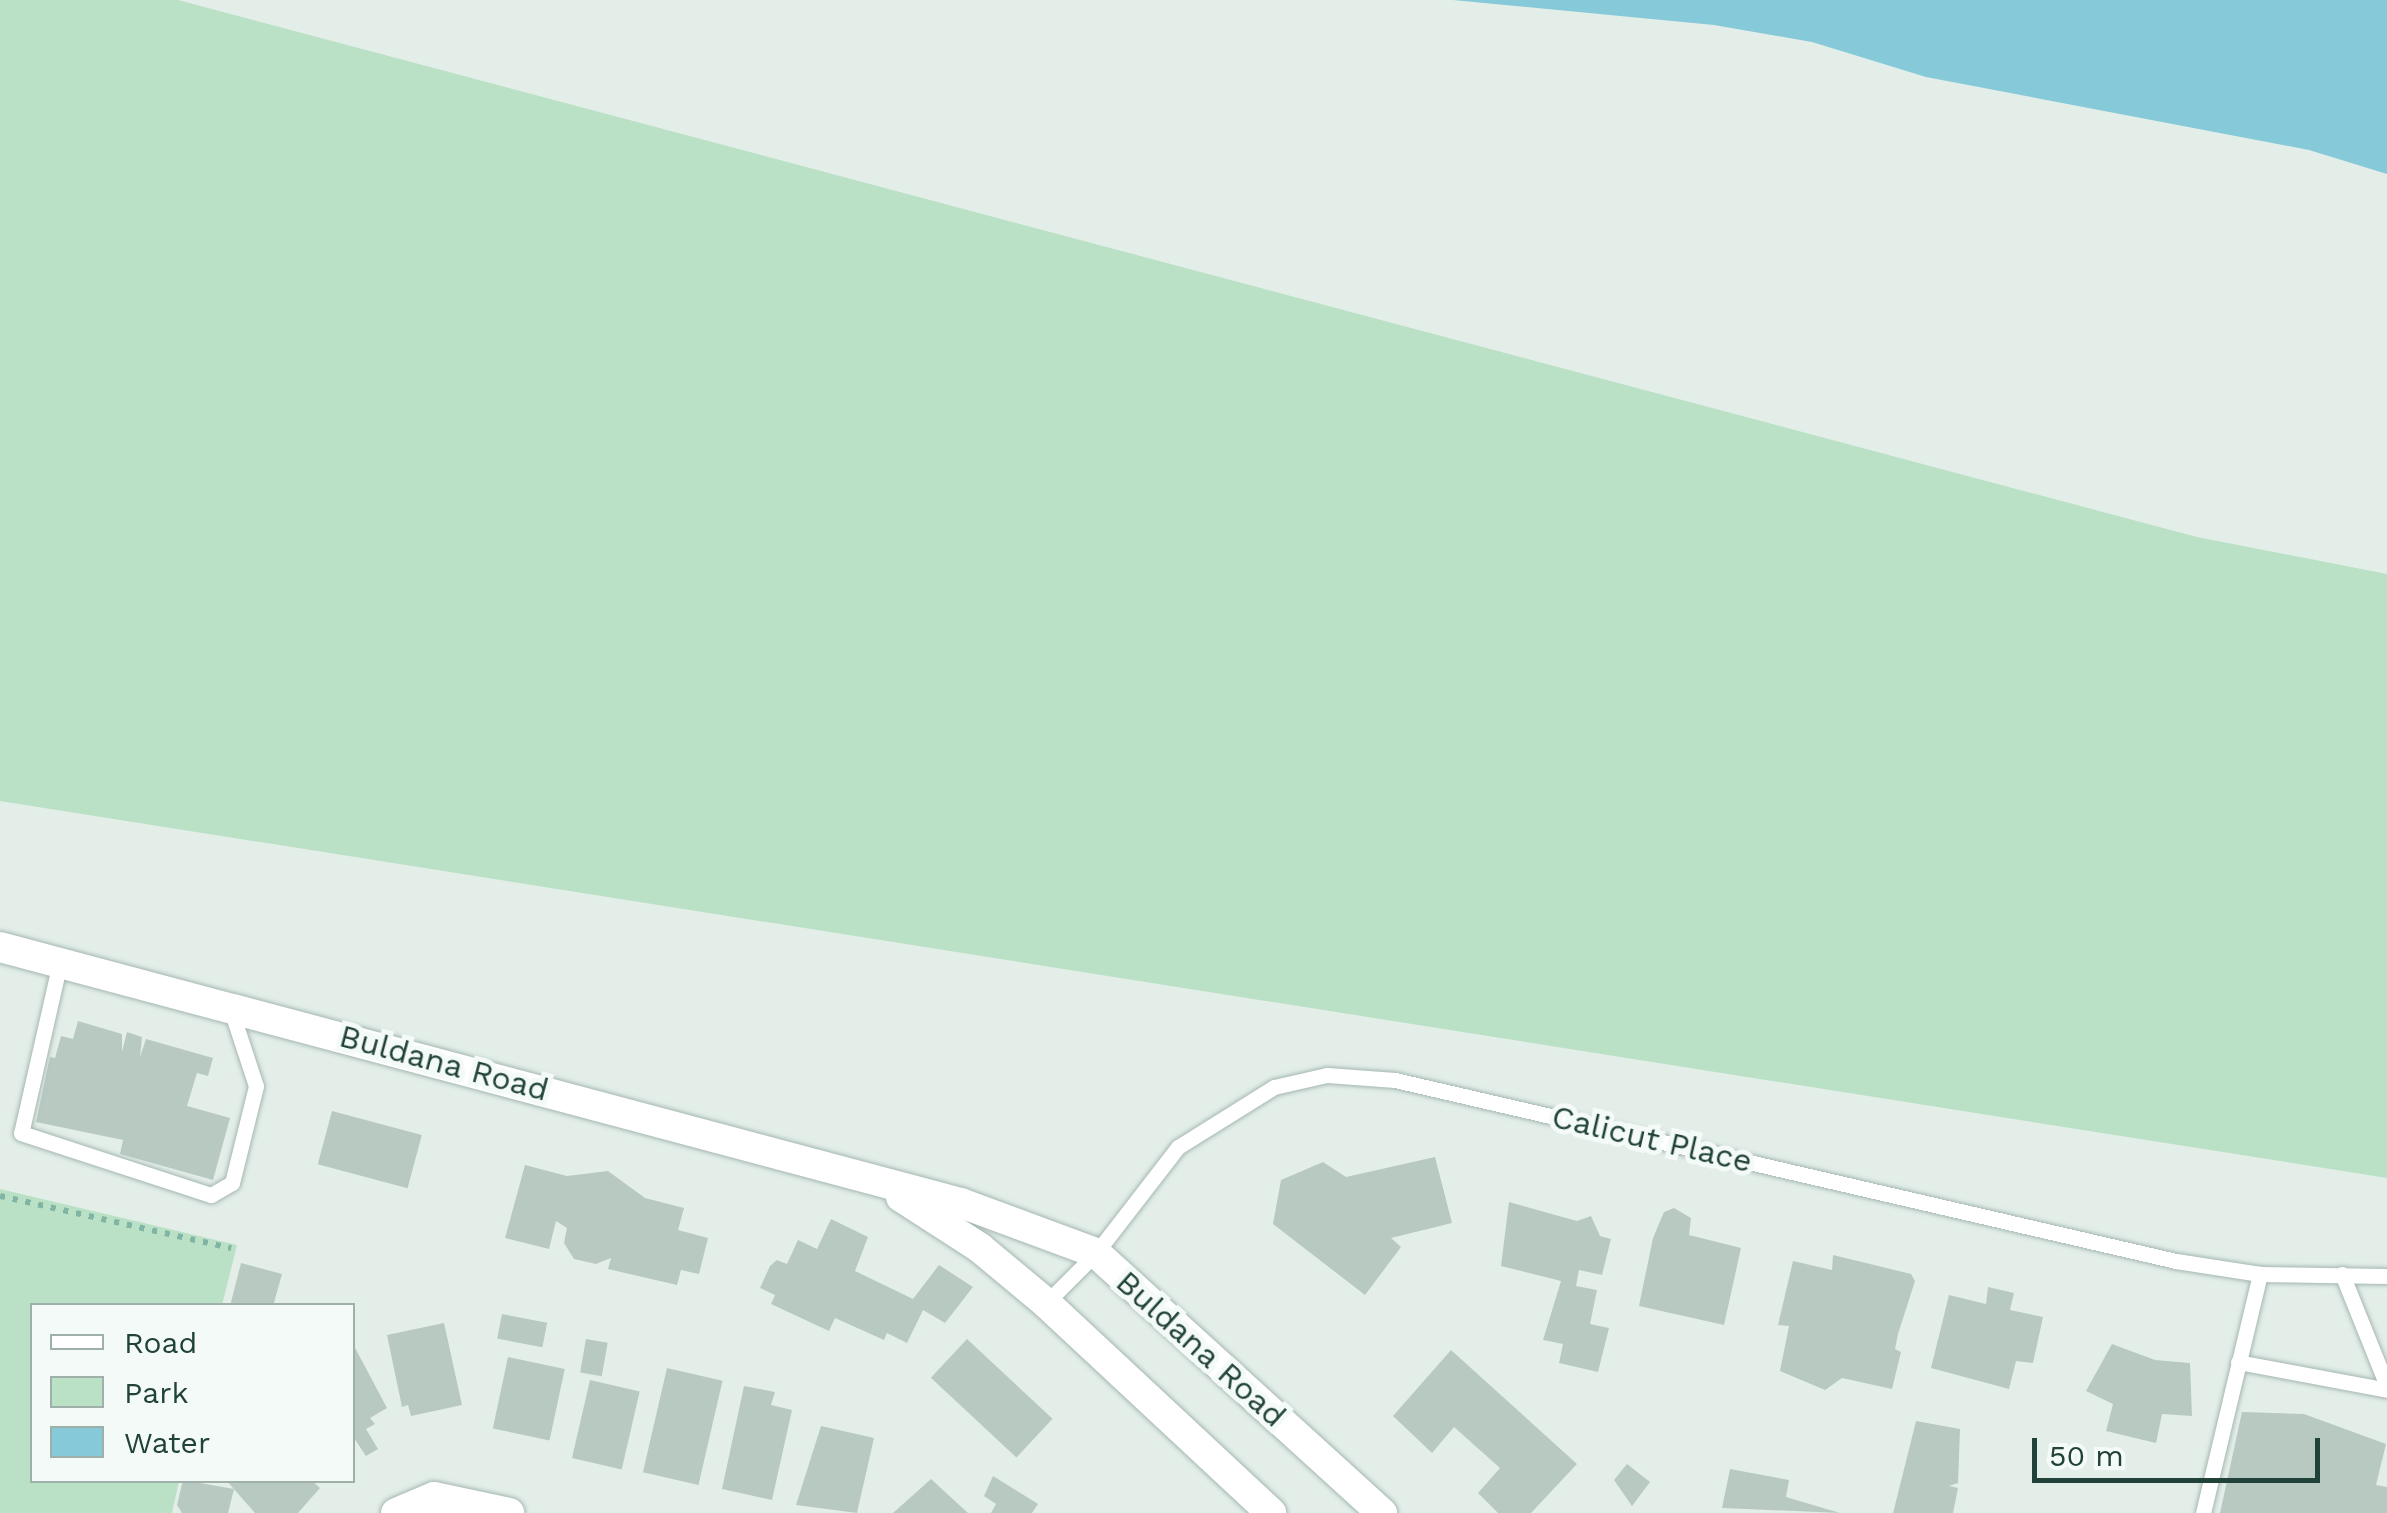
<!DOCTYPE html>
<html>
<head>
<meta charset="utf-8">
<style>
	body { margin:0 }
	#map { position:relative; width:2387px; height:1513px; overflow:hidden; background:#e3eee9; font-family:"Work Sans",sans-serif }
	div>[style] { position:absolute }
	.green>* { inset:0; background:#bae1c5 }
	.water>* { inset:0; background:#86c9d8 }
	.building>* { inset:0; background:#b8c9c2; transform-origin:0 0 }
	.path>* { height:6px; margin-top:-3px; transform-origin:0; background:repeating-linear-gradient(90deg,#80b5a6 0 5px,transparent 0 13px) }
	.roads { filter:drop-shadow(0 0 2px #a5b7b1) drop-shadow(0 0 2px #a5b7b1) }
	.service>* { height:15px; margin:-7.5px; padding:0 7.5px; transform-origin:7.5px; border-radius:7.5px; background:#fff }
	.minor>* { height:30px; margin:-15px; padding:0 15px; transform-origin:15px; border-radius:15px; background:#fff }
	span { translate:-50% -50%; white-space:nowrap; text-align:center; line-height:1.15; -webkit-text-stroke:10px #f4faf7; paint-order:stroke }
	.street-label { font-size:32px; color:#204239 }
	.legend { position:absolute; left:30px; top:1303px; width:325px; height:180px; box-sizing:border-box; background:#f4faf7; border:2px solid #9fb0ab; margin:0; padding:12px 18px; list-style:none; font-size:30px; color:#204239 }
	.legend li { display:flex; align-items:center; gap:20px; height:50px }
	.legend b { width:50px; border:2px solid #9fb0ab }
	.scale { position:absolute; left:2032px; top:1438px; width:288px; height:45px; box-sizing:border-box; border:5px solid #204239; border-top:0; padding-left:12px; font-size:30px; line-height:35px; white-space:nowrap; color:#204239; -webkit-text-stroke:8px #f4faf7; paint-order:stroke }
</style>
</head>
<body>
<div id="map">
	<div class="green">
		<div style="clip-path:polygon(0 0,178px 0,2197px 537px,2387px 574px,2387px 1178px,0 801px)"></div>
		<div style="clip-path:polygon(0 1189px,237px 1245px,222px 1305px,32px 1306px,32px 1480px,179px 1481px,172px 1513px,0 1513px)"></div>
	</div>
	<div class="water">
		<div style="clip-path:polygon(1453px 0,2387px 0,2387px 174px,2309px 150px,1926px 77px,1812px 42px,1714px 25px)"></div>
	</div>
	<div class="building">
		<div style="clip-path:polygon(78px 1021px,122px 1034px,122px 1052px,127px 1032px,142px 1037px,140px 1057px,146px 1039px,213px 1058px,208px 1076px,197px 1073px,187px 1106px,230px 1118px,213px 1180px,120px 1154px,123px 1140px,36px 1122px,50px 1057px,55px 1058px,61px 1036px,73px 1039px)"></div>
		<div style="left:332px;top:1111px;width:93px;height:55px;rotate:15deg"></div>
		<div style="clip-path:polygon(1435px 1157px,1452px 1223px,1391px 1238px,1401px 1247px,1365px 1295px,1273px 1224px,1281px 1180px,1323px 1162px,1346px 1177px)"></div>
		<div style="clip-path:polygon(525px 1165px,567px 1176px,608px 1171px,645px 1198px,684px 1208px,678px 1230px,708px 1238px,699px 1274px,681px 1270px,677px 1285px,608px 1269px,611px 1258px,596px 1264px,574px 1259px,564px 1243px,567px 1228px,556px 1221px,549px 1249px,505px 1238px)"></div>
		<div style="clip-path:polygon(1509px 1202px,1577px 1221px,1591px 1216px,1600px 1236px,1611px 1239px,1602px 1275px,1579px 1270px,1576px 1286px,1597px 1290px,1590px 1324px,1609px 1328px,1598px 1372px,1559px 1363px,1563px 1344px,1543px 1340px,1561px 1281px,1501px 1266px)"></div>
		<div style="clip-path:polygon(1674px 1208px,1691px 1218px,1689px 1235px,1741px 1248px,1724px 1325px,1639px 1306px,1653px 1238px,1664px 1212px)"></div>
		<div style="clip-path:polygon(831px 1219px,868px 1237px,855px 1271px,913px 1299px,939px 1265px,973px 1287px,945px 1323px,923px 1310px,907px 1343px,887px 1333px,884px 1340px,835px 1318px,829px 1331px,771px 1304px,775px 1295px,760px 1288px,770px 1266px,777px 1260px,787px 1264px,798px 1240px,817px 1249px)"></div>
		<div style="clip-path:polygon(1833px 1255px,1911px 1274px,1915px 1281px,1898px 1334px,1895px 1349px,1901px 1352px,1892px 1389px,1842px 1378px,1825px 1390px,1780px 1371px,1789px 1326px,1778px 1325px,1793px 1261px,1832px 1270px)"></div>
		<div style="clip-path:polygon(241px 1263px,282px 1274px,273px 1306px,230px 1306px)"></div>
		<div style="clip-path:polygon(1988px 1287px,2014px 1293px,2010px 1310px,2043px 1317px,2033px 1363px,2016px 1361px,2009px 1389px,1931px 1368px,1949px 1295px,1986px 1304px)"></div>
		<div style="left:502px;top:1314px;width:46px;height:25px;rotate:11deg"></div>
		<div style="clip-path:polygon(444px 1323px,462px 1405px,411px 1416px,408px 1405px,402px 1407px,387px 1335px)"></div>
		<div style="left:586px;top:1339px;width:22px;height:34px;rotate:10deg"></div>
		<div style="left:967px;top:1339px;width:117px;height:53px;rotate:43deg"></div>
		<div style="clip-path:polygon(352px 1342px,387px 1408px,370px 1418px,375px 1424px,366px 1429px,378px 1449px,366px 1456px,352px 1435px)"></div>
		<div style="clip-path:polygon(2112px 1344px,2155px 1360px,2190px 1363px,2192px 1416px,2162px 1414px,2156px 1443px,2106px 1431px,2113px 1404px,2086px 1391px)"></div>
		<div style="clip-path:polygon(1451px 1350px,1577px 1464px,1531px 1513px,1498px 1513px,1478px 1493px,1500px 1468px,1454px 1427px,1432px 1453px,1393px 1416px)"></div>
		<div style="left:508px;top:1357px;width:58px;height:73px;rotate:12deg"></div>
		<div style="left:667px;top:1368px;width:57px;height:107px;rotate:13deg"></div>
		<div style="left:590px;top:1380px;width:51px;height:80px;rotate:13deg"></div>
		<div style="clip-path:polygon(744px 1386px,775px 1392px,771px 1405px,792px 1410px,772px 1500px,722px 1489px)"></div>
		<div style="clip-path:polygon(2242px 1412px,2304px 1414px,2386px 1444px,2376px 1485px,2387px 1487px,2387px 1513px,2220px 1513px)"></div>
		<div style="clip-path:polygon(1916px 1421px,1960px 1429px,1958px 1483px,1949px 1486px,1958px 1488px,1953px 1513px,1893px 1513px)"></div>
		<div style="clip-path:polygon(821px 1426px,874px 1438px,857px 1513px,796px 1505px)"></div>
		<div style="clip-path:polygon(1627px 1464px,1650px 1482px,1632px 1506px,1614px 1480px)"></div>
		<div style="clip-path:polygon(1730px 1469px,1789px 1480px,1786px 1497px,1840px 1513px,1722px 1508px)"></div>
		<div style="clip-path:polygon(993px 1476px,1038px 1504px,1032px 1513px,991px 1513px,996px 1504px,984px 1496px)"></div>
		<div style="clip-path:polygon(931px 1479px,968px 1513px,893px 1513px)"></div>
		<div style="clip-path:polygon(183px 1480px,234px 1489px,228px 1513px,182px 1513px,177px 1505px)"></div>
		<div style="clip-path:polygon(226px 1480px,311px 1480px,320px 1488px,298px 1513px,255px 1513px)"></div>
	</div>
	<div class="path">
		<div style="left:0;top:1196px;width:237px;rotate:12.7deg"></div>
	</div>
	<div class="roads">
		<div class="service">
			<div style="left:60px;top:962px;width:175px;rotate:102.8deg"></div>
			<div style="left:21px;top:1133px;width:200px;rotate:18.1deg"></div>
			<div style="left:211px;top:1195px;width:24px;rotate:-30deg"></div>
			<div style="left:232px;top:1183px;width:100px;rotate:-76.1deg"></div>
			<div style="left:256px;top:1086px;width:80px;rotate:-108.2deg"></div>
			<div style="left:2342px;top:1274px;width:121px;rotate:68.1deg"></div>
			<div style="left:1046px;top:1303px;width:71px;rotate:-45deg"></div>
			<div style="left:1096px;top:1253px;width:134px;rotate:-52.3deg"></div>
			<div style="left:1178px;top:1147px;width:113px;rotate:-32deg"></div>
			<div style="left:1274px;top:1087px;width:54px;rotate:-12.8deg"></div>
			<div style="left:1327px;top:1075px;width:68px;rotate:4.2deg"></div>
			<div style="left:1395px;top:1080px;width:802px;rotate:13.05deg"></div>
			<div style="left:2176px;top:1261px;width:85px;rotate:8.8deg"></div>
			<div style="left:2260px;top:1274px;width:127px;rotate:0.9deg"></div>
			<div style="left:2238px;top:1362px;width:152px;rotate:10.6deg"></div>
			<div style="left:2203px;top:1513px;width:246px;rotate:-76.6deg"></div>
		</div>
		<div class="minor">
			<div style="left:0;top:947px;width:995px;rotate:14.92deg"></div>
			<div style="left:961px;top:1203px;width:144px;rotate:20.3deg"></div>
			<div style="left:1096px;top:1253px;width:387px;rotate:42.3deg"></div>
			<div style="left:901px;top:1197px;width:94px;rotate:32.8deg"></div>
			<div style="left:980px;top:1248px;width:86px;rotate:39.8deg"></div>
			<div style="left:1046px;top:1303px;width:308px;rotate:43deg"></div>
			<div style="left:396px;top:1513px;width:41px;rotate:-22.8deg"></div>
			<div style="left:434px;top:1497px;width:77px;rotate:12deg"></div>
		</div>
	</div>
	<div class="street-label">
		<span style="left:444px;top:1063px;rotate:15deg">Buldana Road</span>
		<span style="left:1652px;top:1139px;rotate:13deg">Calicut Place</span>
		<span style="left:1201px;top:1349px;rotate:42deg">Buldana Road</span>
	</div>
	<ul class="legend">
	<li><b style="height:12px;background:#fff"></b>Road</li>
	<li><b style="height:28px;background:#bae1c5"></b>Park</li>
	<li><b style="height:28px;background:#86c9d8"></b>Water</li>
	</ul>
	<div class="scale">50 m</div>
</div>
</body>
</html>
